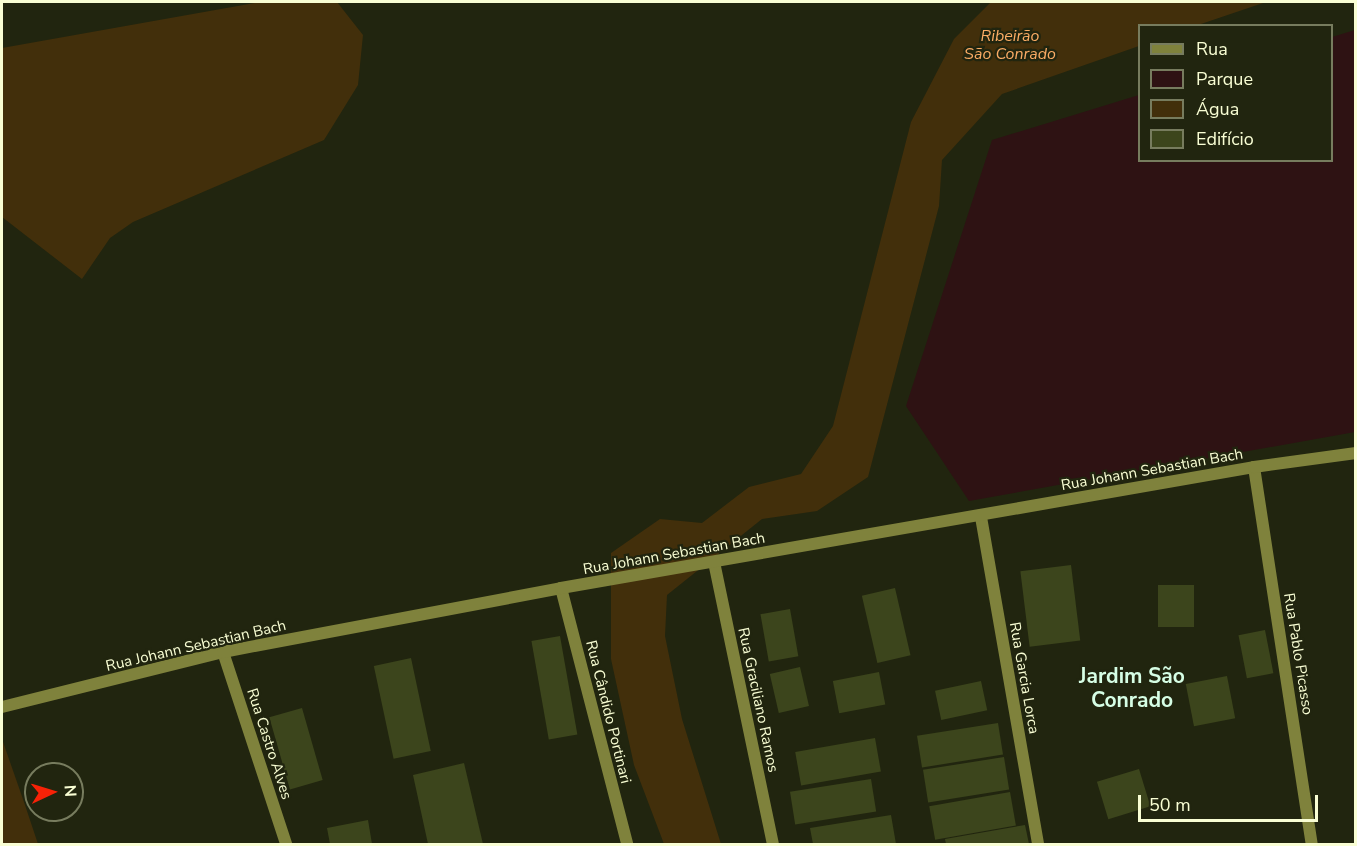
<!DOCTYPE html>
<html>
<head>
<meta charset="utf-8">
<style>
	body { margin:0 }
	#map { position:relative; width:1357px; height:846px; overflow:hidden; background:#21250f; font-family:"Nunito Sans",sans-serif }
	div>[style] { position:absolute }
	.green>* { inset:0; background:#2e1213 }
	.water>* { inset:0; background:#422f0b }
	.building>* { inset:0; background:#3c451c; transform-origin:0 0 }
	.street>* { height:12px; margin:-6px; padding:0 6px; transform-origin:6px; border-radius:6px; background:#7f823c }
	span { translate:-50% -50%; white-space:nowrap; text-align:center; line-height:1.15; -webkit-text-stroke:4.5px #21250f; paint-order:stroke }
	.street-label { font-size:15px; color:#f9fed4 }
	.water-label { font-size:16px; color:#fbac65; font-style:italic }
	.district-label { font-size:21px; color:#d6fee5; font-weight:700 }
	.frame { position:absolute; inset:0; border:3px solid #f9fed4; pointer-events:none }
	.legend { position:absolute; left:1138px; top:24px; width:195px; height:138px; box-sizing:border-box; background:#21250f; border:2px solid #777c5e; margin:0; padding:8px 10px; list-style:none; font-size:18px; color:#f9fed4 }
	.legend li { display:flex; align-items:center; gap:12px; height:30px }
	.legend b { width:30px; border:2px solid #777c5e }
	.north { position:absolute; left:24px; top:762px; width:60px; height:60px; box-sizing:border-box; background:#21250f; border:2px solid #777c5e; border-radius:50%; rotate:86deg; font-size:16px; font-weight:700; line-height:24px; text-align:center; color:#f9fed4 }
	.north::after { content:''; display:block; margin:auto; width:21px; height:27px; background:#f72207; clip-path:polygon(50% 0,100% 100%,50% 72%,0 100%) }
	.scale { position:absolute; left:1138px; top:795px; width:180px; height:27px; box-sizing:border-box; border:3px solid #f9fed4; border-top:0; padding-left:8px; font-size:18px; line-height:21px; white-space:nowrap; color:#f9fed4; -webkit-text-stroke:4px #21250f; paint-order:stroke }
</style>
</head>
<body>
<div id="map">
	<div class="green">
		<div style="clip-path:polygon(1355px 30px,1355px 432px,969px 501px,906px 406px,992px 140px,1139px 95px,1140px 160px,1332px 160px,1332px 37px)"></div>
	</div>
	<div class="water">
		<div style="clip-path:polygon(260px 2px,337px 2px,363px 35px,358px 85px,324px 140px,133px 222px,110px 238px,82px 279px,2px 217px,2px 48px)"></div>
		<div style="clip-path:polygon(991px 2px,1266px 2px,1198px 25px,1140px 26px,1139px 46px,1002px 94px,942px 160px,939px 206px,868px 477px,817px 511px,762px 519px,667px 595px,665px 636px,682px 719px,721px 844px,664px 844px,634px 765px,611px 659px,611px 553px,660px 519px,702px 523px,749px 487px,801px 474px,833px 426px,911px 122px,954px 39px)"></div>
		<div style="clip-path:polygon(2px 739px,25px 805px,38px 844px,2px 844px)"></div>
	</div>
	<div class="building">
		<div style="left:1071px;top:565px;width:76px;height:51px;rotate:83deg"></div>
		<div style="left:1158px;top:585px;width:36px;height:42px"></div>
		<div style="left:895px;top:588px;width:69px;height:34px;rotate:77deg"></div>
		<div style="left:790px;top:609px;width:48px;height:30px;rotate:80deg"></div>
		<div style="left:1265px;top:630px;width:44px;height:27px;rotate:79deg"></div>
		<div style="left:560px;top:636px;width:100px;height:29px;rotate:80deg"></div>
		<div style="left:411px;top:658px;width:95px;height:38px;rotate:78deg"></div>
		<div style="left:800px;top:667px;width:40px;height:31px;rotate:77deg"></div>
		<div style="left:879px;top:672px;width:33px;height:47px;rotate:79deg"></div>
		<div style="left:1227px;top:676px;width:43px;height:42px;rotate:79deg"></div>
		<div style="left:981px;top:681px;width:30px;height:47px;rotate:78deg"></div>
		<div style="left:302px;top:708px;width:75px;height:34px;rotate:74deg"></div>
		<div style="left:998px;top:723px;width:32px;height:82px;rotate:81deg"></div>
		<div style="left:875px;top:738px;width:34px;height:81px;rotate:80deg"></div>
		<div style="left:1004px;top:757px;width:33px;height:82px;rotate:81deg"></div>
		<div style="clip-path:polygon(464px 763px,483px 844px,428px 844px,413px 775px)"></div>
		<div style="left:1139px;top:769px;width:39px;height:44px;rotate:73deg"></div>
		<div style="left:871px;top:779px;width:33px;height:82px;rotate:81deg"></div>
		<div style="left:1010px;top:792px;width:34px;height:82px;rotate:80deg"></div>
		<div style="clip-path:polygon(891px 815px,896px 844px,813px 844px,810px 828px)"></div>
		<div style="clip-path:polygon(368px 820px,372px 844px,330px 844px,327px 828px)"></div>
		<div style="clip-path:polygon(1025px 825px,1029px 844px,946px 844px,945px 839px)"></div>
	</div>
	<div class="street">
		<div style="left:1254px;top:467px;width:381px;rotate:81.3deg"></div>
		<div style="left:981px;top:517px;width:332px;rotate:80.1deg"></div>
		<div style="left:714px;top:562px;width:288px;rotate:78.2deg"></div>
		<div style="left:561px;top:588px;width:264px;rotate:75.5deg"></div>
		<div style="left:223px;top:652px;width:202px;rotate:71.8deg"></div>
		<div style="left:2px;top:707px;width:228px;rotate:-14deg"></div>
		<div style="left:223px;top:652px;width:344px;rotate:-10.7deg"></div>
		<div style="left:561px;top:588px;width:703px;rotate:-9.9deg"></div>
		<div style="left:1254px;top:467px;width:103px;rotate:-7.8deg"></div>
	</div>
	<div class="street-label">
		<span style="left:1152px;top:470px;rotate:-10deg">Rua Johann Sebastian Bach</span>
		<span style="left:674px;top:554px;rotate:-10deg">Rua Johann Sebastian Bach</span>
		<span style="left:196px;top:646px;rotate:-13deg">Rua Johann Sebastian Bach</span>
		<span style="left:1298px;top:654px;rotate:81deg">Rua Pablo Picasso</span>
		<span style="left:1024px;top:678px;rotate:80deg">Rua Garcia Lorca</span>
		<span style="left:758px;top:700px;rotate:78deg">Rua Graciliano Ramos</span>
		<span style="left:608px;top:712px;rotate:76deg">Rua Cândido Portinari</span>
		<span style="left:269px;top:744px;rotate:72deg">Rua Castro Alves</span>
	</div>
	<div class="water-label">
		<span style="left:1010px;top:45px">Ribeirão<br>São Conrado</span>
	</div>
	<div class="district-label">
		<span style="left:1132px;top:688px">Jardim São<br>Conrado</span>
	</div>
	<div class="frame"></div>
	<ul class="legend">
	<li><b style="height:8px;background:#7f823c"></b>Rua</li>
	<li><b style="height:16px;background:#2e1213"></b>Parque</li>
	<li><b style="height:16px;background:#422f0b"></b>Água</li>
	<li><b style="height:16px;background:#3c451c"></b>Edifício</li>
	</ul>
	<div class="north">N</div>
	<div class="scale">50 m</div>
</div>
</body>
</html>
